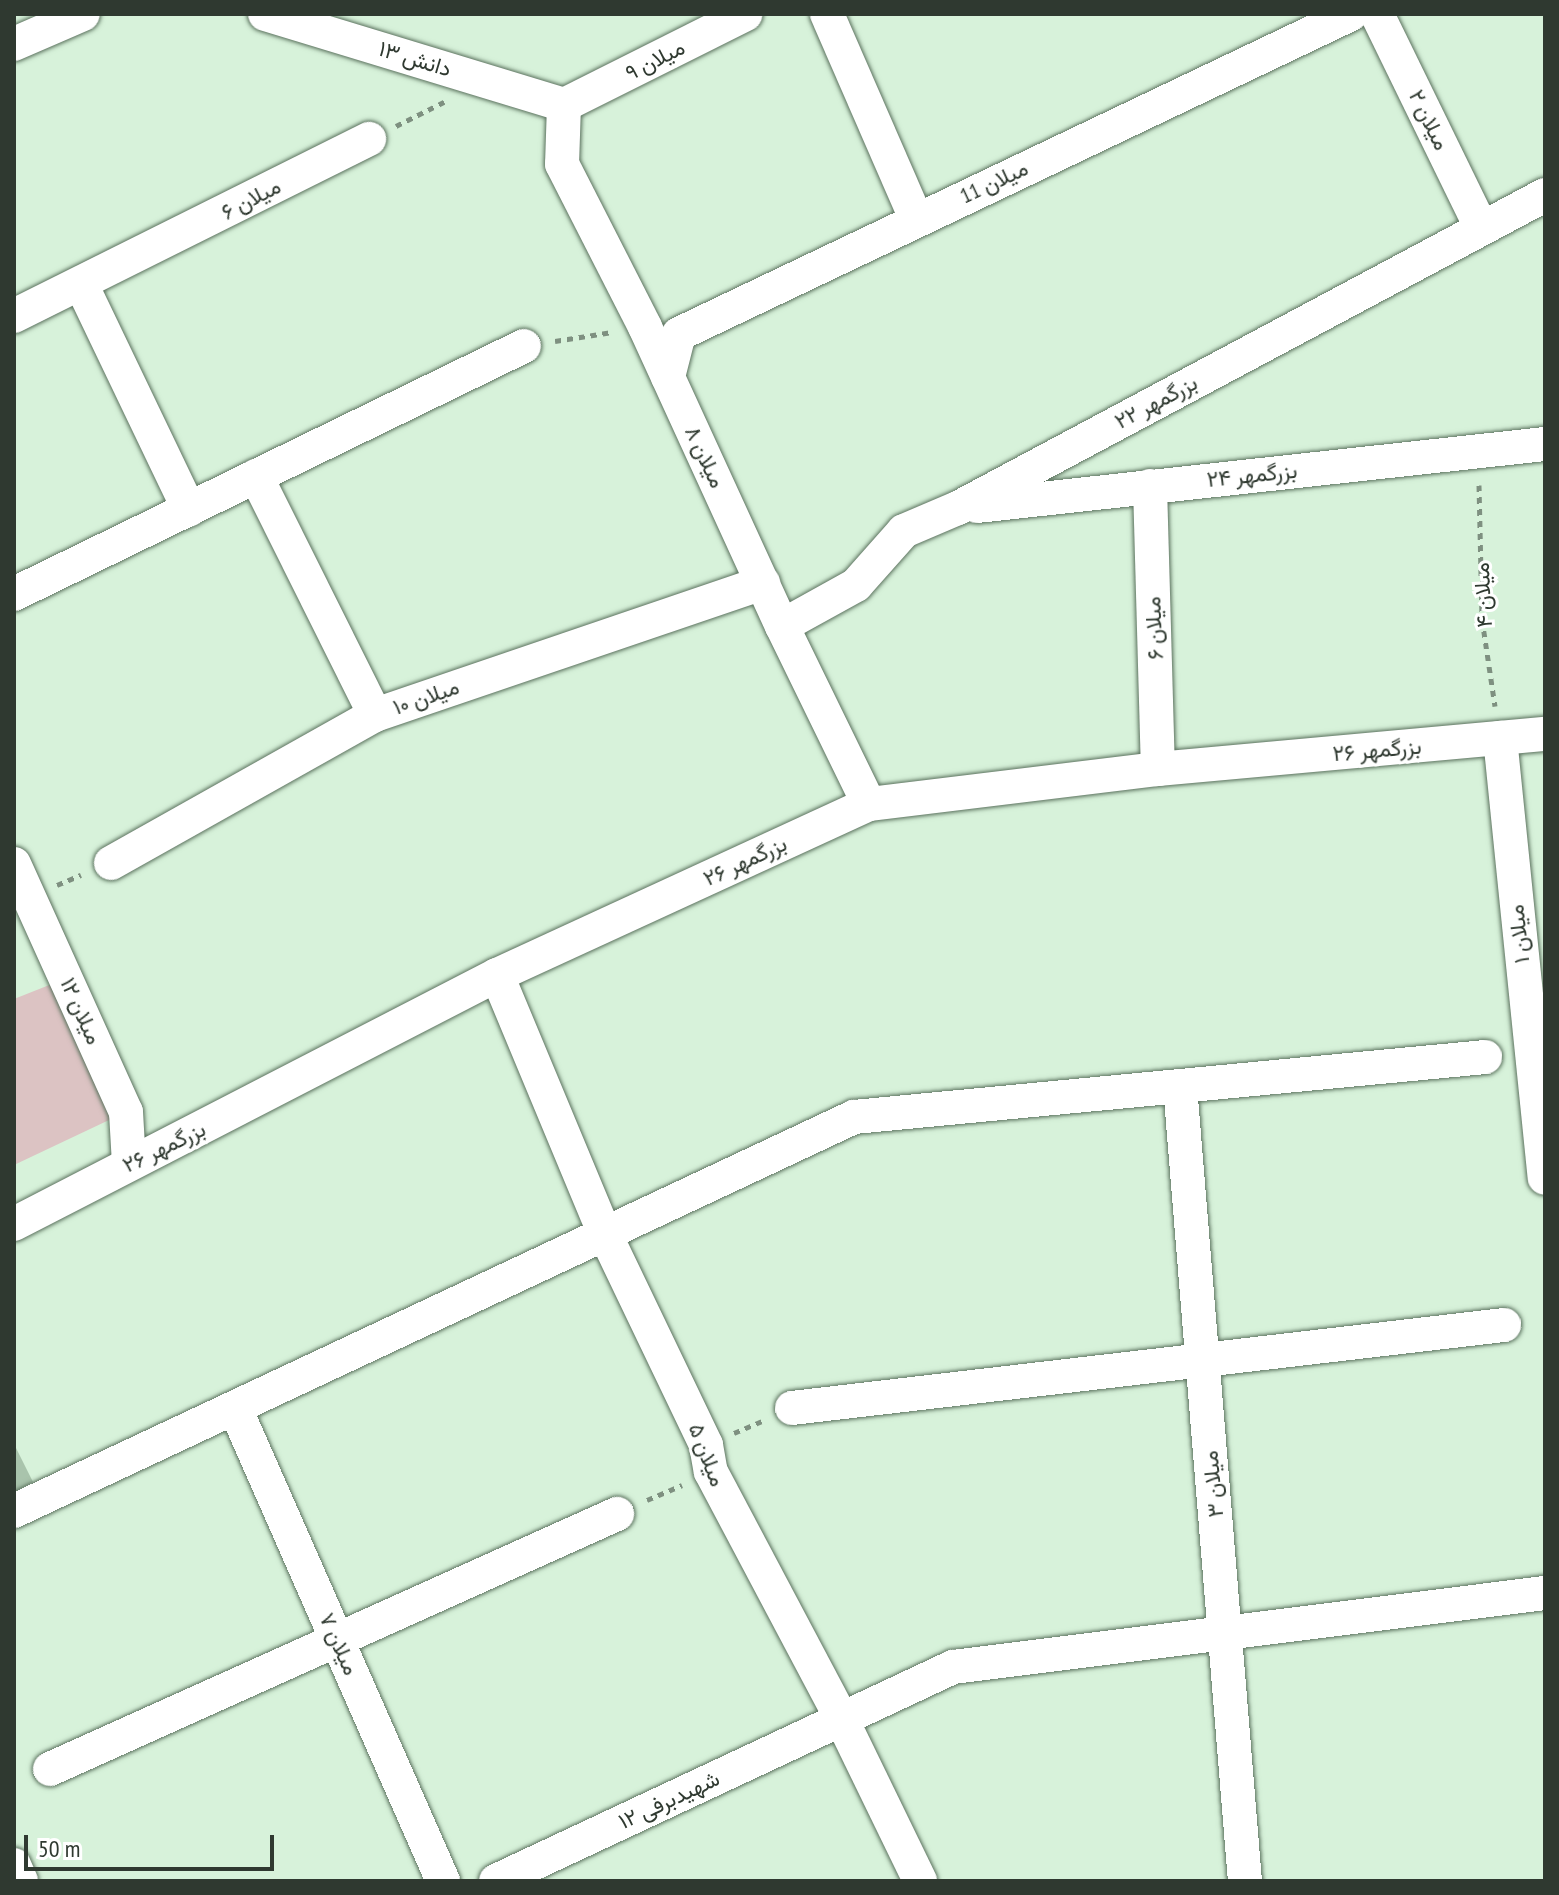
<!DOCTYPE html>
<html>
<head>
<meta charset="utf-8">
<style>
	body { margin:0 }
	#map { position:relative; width:1559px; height:1895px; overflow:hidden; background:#d7f2da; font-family:"PT Sans Narrow",Vazirmatn,sans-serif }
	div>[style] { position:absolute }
	.green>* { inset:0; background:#dcc3c3 }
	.building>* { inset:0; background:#a9c4ac }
	.path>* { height:5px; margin-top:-2.5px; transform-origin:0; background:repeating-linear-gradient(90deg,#7e9080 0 6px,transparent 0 12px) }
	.roads { filter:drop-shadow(0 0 2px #5b725e) drop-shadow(0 0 2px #5b725e) }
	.minor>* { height:34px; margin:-17px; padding:0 17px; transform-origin:17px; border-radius:17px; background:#fff }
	span { translate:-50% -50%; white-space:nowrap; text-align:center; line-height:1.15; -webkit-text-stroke:6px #fff; paint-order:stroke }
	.street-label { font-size:22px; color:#2f3930 }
	.frame { position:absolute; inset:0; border:16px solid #2f3930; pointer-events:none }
	.scale { position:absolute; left:24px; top:1835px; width:250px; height:36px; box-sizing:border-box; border:4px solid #2f3930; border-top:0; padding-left:10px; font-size:24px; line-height:28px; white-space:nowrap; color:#2f3930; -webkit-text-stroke:6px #fff; paint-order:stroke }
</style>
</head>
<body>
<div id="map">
	<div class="green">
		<div style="clip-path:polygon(67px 978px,126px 1112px,14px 1165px,14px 999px)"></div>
	</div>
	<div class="building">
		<div style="clip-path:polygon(14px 1444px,33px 1482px,14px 1492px)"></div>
	</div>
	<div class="path">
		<div style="left:396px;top:126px;width:54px;rotate:-26.6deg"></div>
		<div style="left:555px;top:341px;width:58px;rotate:-9deg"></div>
		<div style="left:1479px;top:485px;width:134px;rotate:88.7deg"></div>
		<div style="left:1482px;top:619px;width:88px;rotate:81.5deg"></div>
		<div style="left:57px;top:885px;width:26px;rotate:-23deg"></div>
		<div style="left:734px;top:1433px;width:30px;rotate:-23deg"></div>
		<div style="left:647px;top:1500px;width:38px;rotate:-23deg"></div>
	</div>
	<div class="roads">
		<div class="minor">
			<div style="left:265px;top:14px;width:313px;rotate:16.9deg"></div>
			<div style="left:827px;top:14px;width:223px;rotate:66.5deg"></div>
			<div style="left:1377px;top:14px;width:237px;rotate:64deg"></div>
			<div style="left:14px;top:44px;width:75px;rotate:-23.5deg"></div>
			<div style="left:564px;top:105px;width:59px;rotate:91.9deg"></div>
			<div style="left:562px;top:164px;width:183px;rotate:63deg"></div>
			<div style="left:645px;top:327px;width:329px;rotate:65.4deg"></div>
			<div style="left:782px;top:626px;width:198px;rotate:64deg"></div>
			<div style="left:564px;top:105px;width:203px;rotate:-26.6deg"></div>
			<div style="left:81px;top:284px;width:250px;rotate:64.4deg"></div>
			<div style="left:14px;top:316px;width:397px;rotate:-26.5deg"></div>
			<div style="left:668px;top:377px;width:44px;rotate:-75.7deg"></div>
			<div style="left:679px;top:334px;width:744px;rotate:-25.46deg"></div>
			<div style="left:256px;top:476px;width:267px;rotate:63.5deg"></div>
			<div style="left:1150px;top:486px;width:283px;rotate:88.4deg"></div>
			<div style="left:977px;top:506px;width:571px;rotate:-6.23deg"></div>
			<div style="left:14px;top:594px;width:567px;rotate:-25.93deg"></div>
			<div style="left:782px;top:626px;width:85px;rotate:-29deg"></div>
			<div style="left:856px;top:585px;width:72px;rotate:-48.4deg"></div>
			<div style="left:904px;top:531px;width:59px;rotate:-23.1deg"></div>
			<div style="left:958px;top:508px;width:665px;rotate:-28.07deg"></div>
			<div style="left:1500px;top:738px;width:442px;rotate:84.2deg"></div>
			<div style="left:111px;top:863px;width:303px;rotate:-29.3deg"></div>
			<div style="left:375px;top:715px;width:410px;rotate:-18.8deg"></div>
			<div style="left:14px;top:864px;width:272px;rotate:65.7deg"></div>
			<div style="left:126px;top:1112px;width:52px;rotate:86.7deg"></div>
			<div style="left:497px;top:975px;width:281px;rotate:67.4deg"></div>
			<div style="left:605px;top:1234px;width:234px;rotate:64.4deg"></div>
			<div style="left:706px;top:1445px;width:27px;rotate:80deg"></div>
			<div style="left:711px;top:1472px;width:278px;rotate:62.1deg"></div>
			<div style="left:841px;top:1718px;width:181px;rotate:64.1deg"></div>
			<div style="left:1180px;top:1086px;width:798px;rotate:85.33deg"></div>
			<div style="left:14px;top:1224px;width:543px;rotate:-27.27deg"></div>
			<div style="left:497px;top:975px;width:409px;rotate:-24.7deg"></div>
			<div style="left:869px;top:804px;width:291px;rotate:-6.9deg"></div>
			<div style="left:1158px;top:769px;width:389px;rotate:-5.2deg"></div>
			<div style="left:235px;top:1408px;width:517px;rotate:66.26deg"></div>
			<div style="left:792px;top:1408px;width:717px;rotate:-6.65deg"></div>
			<div style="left:14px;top:1511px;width:928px;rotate:-25.13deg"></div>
			<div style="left:854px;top:1117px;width:634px;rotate:-5.43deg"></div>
			<div style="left:50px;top:1769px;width:622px;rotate:-24.22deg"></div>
			<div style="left:14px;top:1865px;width:17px;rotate:66deg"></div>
			<div style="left:496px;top:1881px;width:505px;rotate:-25.09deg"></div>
			<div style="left:953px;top:1667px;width:597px;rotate:-7.13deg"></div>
		</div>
	</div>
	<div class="street-label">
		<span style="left:415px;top:59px;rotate:17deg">دانش ۱۳</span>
		<span style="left:655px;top:60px;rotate:-27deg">میلان ۹</span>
		<span style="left:1429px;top:120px;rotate:64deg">میلان ۲</span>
		<span style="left:994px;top:182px;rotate:-25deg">میلان 11</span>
		<span style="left:251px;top:199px;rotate:-27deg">میلان ۶</span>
		<span style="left:1156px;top:402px;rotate:-28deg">بزرگمهر ۲۲</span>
		<span style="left:705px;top:457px;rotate:65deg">میلان ۸</span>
		<span style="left:1252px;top:475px;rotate:-6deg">بزرگمهر ۲۴</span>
		<span style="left:1483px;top:595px;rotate:-93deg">میلان ۴</span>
		<span style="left:1154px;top:628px;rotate:-92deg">میلان ۶</span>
		<span style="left:426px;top:697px;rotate:-19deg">میلان ۱۰</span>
		<span style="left:1377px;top:750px;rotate:-5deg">بزرگمهر ۲۶</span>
		<span style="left:745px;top:861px;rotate:-25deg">بزرگمهر ۲۶</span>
		<span style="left:1519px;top:934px;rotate:-96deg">میلان ۱</span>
		<span style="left:81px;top:1011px;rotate:66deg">میلان ۱۲</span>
		<span style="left:164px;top:1147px;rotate:-26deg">بزرگمهر ۲۶</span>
		<span style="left:707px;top:1455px;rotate:69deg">میلان ۵</span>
		<span style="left:1213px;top:1484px;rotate:-95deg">میلان ۳</span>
		<span style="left:339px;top:1644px;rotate:66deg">میلان ۷</span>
		<span style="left:669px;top:1800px;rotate:-25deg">شهیدبرفی ۱۲</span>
	</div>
	<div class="frame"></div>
	<div class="scale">50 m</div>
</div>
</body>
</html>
